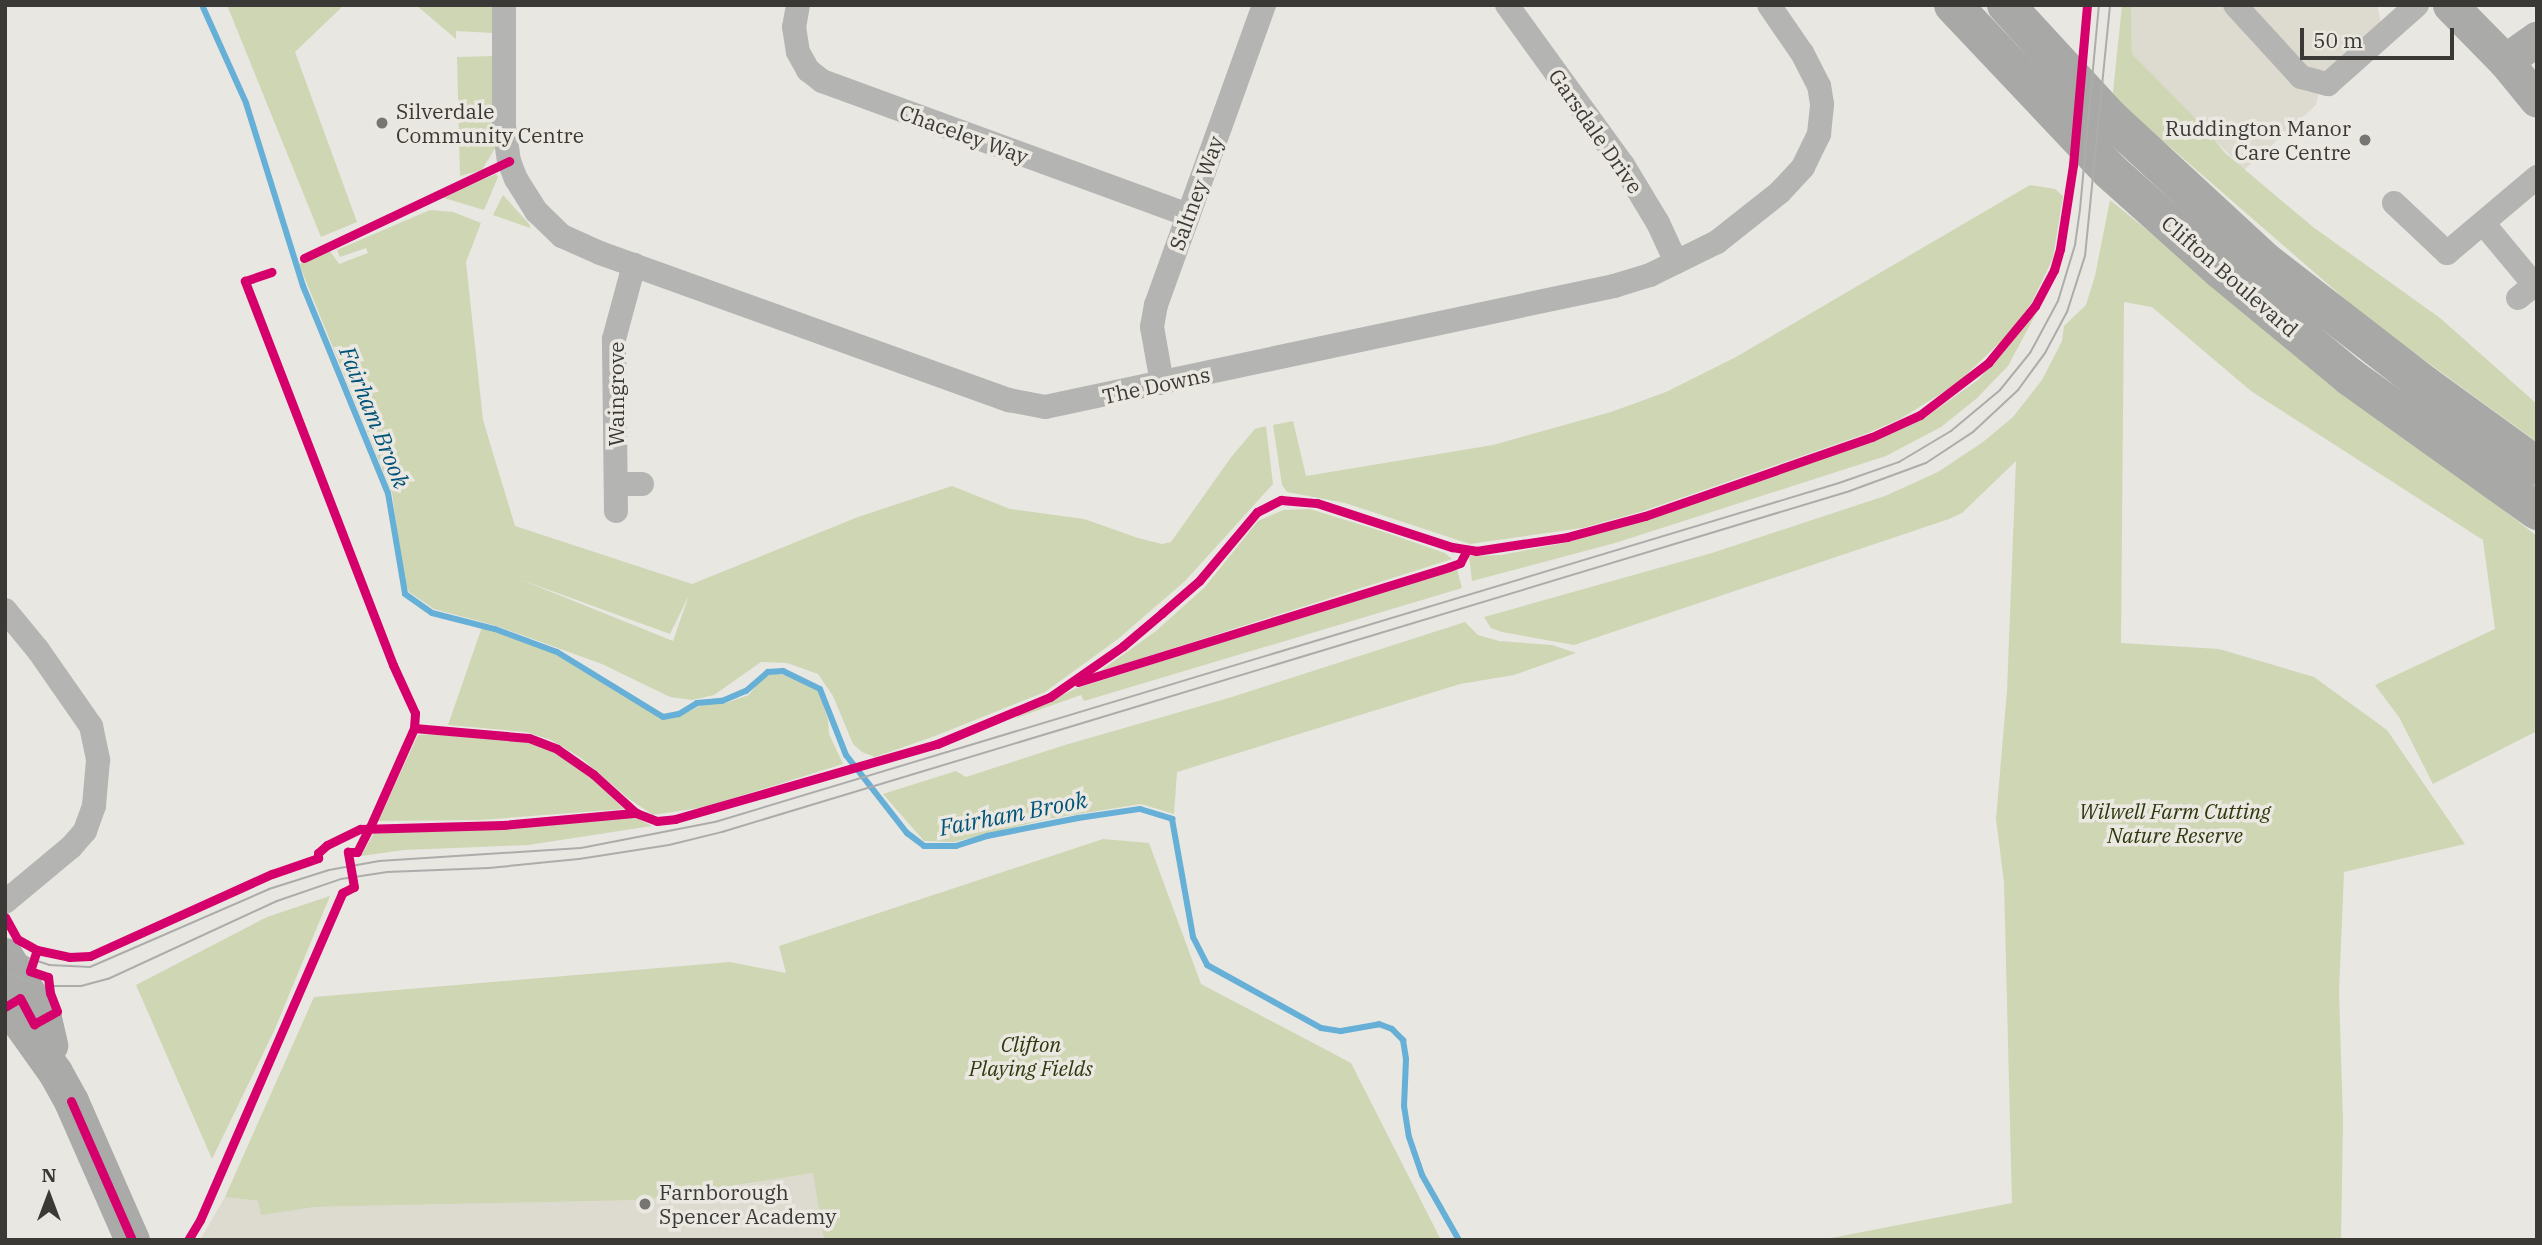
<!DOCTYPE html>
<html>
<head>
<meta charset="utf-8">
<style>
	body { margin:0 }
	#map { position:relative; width:2542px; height:1245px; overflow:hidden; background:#e8e7e2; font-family:"IBM Plex Serif",serif }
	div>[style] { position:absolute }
	.built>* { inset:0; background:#dddad0 }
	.green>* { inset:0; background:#cfd6b4 }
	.stream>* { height:6px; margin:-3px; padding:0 3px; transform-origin:3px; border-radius:3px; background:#66afd7 }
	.street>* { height:24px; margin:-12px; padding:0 12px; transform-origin:12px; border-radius:12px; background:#b4b5b3 }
	.secondary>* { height:35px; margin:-17.5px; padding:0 17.5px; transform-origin:17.5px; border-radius:17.5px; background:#aaaba9 }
	.highway>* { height:38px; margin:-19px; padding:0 19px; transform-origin:19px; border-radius:19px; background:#a8a9a6 }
	.tram>* { height:2px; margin:-1px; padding:0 1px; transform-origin:1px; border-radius:1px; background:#acadab }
	.cycleway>* { height:9px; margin:-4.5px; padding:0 4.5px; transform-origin:4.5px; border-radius:4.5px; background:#d6006c }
	.dots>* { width:19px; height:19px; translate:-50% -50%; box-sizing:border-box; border:4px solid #eae8e0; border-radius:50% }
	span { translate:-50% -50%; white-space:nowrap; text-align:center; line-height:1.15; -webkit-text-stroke:7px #eae8e0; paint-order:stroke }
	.poi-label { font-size:21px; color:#3a3936 }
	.left { translate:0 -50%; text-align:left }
	.right { translate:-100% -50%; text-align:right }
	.street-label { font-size:21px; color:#3a3936 }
	.park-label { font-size:21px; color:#2f370c; font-style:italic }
	.water-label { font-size:23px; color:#00537b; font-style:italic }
	.frame { position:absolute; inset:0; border:7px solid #3a3936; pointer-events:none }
	.north { position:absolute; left:14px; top:1161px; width:70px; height:70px; -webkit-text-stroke:5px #eae8e0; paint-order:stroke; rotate:0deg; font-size:19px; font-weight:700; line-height:28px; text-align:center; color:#3a3936 }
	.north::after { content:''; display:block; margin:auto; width:24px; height:32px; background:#3a3936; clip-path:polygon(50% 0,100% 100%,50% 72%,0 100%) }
	.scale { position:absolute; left:2300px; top:28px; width:154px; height:32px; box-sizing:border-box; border:4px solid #3a3936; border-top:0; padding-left:9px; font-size:21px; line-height:24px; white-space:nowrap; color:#3a3936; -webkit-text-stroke:5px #eae8e0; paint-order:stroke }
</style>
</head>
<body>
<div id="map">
	<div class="built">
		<div style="clip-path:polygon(2131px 5px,2377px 5px,2381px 22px,2324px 71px,2316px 105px,2244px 170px,2132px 54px)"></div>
		<div style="clip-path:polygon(814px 1173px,824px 1240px,200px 1240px,225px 1197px,259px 1201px,261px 1214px,315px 1207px,644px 1200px)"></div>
	</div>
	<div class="green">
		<div style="clip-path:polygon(227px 5px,344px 5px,295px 52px,357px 222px,321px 237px)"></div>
		<div style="clip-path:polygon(416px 5px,494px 5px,494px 33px,456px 31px,456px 39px)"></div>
		<div style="clip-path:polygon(2122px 5px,2131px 5px,2132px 54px,2207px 130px,2225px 153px,2313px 227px,2440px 318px,2537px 404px,2537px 442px,2368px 319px,2169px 146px,2112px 102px)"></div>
		<div style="clip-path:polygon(495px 56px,497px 145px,482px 170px,460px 176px,457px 57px)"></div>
		<div style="clip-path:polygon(496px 174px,498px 177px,484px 210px,441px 197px)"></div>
		<div style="clip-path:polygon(2030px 185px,2055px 189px,2063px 196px,2053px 258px,2031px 304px,2008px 335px,1955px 385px,1900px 419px,1868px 433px,1643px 511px,1582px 528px,1470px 544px,1345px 503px,1287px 492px,1282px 485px,1273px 425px,1293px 421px,1306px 476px,1493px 445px,1611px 412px,1666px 392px,1736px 357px)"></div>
		<div style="clip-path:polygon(503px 195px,530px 225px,530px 228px,493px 215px)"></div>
		<div style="clip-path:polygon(2110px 200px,2279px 337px,2537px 536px,2537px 731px,2433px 784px,2399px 717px,2375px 685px,2495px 629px,2483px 540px,2251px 391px,2152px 307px,2124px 302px,2121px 643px,2219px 649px,2314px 677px,2387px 730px,2465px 844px,2344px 872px,2339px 991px,2343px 1121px,2341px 1240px,1821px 1240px,2012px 1203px,2004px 882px,1996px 819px,2007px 691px,2016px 461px,1962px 513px,1949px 519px,1574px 645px,1502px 632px,1491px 628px,1484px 617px,1712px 553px,1885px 496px,1938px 472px,1983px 442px,2013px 417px,2042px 380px,2062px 341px,2064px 326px,2086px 305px,2095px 276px)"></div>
		<div style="clip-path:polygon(evenodd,430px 210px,453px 212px,481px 223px,466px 262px,483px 420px,515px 526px,692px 584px,858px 517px,952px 486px,1010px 509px,1084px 519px,1138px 538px,1162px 544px,1171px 542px,1232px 456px,1255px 429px,1266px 426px,1273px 484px,1185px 581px,1118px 639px,1045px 692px,935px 736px,875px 757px,862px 752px,853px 744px,833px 696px,818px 674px,787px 663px,761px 662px,714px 695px,692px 700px,670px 697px,602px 664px,497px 626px,434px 609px,409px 592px,404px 581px,392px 493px,299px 264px,330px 251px,339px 264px,368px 253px,366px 248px,340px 257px,337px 250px,430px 210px,519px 579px,670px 634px,689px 595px,673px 641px,519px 579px)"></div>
		<div style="clip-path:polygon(2038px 310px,2008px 366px,1976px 399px,1941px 427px,1886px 456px,1615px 543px,1472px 581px,1469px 556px,1501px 555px,1564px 543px,1663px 515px,1884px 437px,1923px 419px,1978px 380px)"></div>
		<div style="clip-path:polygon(1310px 509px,1384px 532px,1445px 553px,1452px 559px,1099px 672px,1156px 631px,1205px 587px,1258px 521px,1283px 510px)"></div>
		<div style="clip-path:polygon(1457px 569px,1462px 588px,1084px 701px,1081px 695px,1013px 719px,1077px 688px)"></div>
		<div style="clip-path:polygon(1465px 622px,1478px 635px,1499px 641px,1552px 645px,1576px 653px,1514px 675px,1460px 684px,1177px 772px,1174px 814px,1141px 804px,1048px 819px,954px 842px,924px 841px,883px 794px,956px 771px,966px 777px,1065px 745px,1232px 697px)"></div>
		<div style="clip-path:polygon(482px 627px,555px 654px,662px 719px,680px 716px,706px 703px,723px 704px,749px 695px,761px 679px,773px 673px,785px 675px,819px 691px,828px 720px,829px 734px,843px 764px,705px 807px,653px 815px,629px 799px,581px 758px,551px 740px,526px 732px,448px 725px)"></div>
		<div style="clip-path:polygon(442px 734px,523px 741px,549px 750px,586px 772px,624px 809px,480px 820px,378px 821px,418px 735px)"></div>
		<div style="clip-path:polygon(634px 817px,652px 826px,528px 845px,404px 850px,361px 856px,375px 831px,543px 826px)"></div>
		<div style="clip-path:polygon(1103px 839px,1149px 843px,1201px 984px,1351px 1063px,1441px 1240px,824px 1240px,813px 1173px,644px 1200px,315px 1207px,261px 1215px,258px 1201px,225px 1197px,314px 997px,730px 962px,786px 973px,779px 946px)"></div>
		<div style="clip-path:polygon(330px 896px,274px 1031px,212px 1159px,136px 985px,267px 917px)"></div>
	</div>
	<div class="stream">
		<div style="left:202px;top:5px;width:107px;rotate:65.8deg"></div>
		<div style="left:246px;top:103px;width:192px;rotate:72.7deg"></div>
		<div style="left:303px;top:286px;width:224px;rotate:67.7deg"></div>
		<div style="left:388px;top:493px;width:102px;rotate:80.4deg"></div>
		<div style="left:405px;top:594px;width:33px;rotate:35deg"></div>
		<div style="left:432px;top:613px;width:65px;rotate:14.3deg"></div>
		<div style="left:495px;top:629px;width:66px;rotate:20.4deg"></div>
		<div style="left:557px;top:652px;width:124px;rotate:31.5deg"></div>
		<div style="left:663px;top:717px;width:16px;rotate:-11deg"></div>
		<div style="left:679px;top:714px;width:21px;rotate:-31deg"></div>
		<div style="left:697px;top:703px;width:25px;rotate:-5deg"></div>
		<div style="left:722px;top:701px;width:26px;rotate:-23deg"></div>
		<div style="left:746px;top:691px;width:29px;rotate:-41deg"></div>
		<div style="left:768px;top:672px;width:15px;rotate:-4deg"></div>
		<div style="left:783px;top:671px;width:41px;rotate:25.9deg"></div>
		<div style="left:820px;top:689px;width:71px;rotate:68.5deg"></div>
		<div style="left:846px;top:755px;width:99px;rotate:52deg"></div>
		<div style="left:907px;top:833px;width:21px;rotate:37deg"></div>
		<div style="left:924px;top:846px;width:32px"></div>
		<div style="left:956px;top:846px;width:33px;rotate:-18deg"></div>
		<div style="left:987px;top:836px;width:93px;rotate:-11.2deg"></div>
		<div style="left:1078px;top:818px;width:63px;rotate:-8.3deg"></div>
		<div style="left:1140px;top:809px;width:34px;rotate:17deg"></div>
		<div style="left:1172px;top:819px;width:120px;rotate:79.9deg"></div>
		<div style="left:1193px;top:937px;width:31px;rotate:63deg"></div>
		<div style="left:1207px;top:965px;width:130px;rotate:28.9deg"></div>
		<div style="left:1321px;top:1028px;width:20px;rotate:9deg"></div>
		<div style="left:1341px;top:1031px;width:39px;rotate:-10deg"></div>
		<div style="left:1379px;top:1024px;width:14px;rotate:21deg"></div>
		<div style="left:1392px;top:1029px;width:16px;rotate:45deg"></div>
		<div style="left:1403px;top:1040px;width:19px;rotate:81deg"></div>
		<div style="left:1406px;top:1059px;width:47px;rotate:92.4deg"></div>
		<div style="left:1404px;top:1106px;width:31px;rotate:81deg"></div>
		<div style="left:1409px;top:1137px;width:40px;rotate:71.1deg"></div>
		<div style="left:1422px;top:1175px;width:75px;rotate:60.4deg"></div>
	</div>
	<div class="street">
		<div style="left:504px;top:5px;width:121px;rotate:90deg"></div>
		<div style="left:504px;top:126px;width:35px;rotate:82deg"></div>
		<div style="left:509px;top:161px;width:19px;rotate:69deg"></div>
		<div style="left:516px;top:179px;width:38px;rotate:58deg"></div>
		<div style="left:536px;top:211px;width:36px;rotate:44deg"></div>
		<div style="left:562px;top:236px;width:42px;rotate:24.1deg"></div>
		<div style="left:600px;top:253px;width:435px;rotate:19.8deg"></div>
		<div style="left:1009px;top:400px;width:37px;rotate:11deg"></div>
		<div style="left:1045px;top:407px;width:582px;rotate:-12.01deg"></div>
		<div style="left:1614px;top:286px;width:38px;rotate:-17deg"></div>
		<div style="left:1650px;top:275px;width:75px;rotate:-26.2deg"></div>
		<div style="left:1717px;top:242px;width:80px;rotate:-38.4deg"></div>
		<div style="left:1780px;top:192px;width:34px;rotate:-47deg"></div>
		<div style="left:1803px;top:167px;width:37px;rotate:-64deg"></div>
		<div style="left:1819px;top:134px;width:30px;rotate:-84deg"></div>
		<div style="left:1822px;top:104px;width:18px;rotate:-99deg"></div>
		<div style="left:1819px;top:86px;width:37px;rotate:-117deg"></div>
		<div style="left:1802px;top:53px;width:58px;rotate:-124.5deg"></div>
		<div style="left:798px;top:5px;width:22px;rotate:100deg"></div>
		<div style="left:794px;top:27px;width:25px;rotate:81deg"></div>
		<div style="left:798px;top:52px;width:21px;rotate:61deg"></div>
		<div style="left:808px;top:70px;width:18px;rotate:38deg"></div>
		<div style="left:822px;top:81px;width:390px;rotate:20.1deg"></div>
		<div style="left:1507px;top:5px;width:198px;rotate:54.1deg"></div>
		<div style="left:1623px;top:165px;width:68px;rotate:58.9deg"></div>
		<div style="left:1658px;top:223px;width:43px;rotate:65.2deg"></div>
		<div style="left:2235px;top:5px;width:98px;rotate:47.5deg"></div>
		<div style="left:2301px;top:77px;width:28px;rotate:15deg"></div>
		<div style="left:2328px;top:84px;width:119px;rotate:-41.6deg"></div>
		<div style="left:2394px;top:203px;width:73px;rotate:43.3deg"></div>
		<div style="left:2447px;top:253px;width:118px;rotate:-40.2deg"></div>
		<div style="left:2483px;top:223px;width:85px;rotate:50.3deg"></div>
		<div style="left:2518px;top:298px;width:21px;rotate:-39deg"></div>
		<div style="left:1162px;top:383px;width:57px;rotate:-100.1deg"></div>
		<div style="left:1152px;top:327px;width:22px;rotate:-80deg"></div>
		<div style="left:1156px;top:305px;width:319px;rotate:-70.2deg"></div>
		<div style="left:616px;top:484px;width:26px"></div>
		<div style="left:616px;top:511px;width:172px;rotate:-90.7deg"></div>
		<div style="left:614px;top:339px;width:77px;rotate:-74.9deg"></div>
		<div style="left:5px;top:610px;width:52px;rotate:50.5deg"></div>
		<div style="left:38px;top:650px;width:93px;rotate:55.1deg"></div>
		<div style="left:91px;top:726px;width:35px;rotate:78deg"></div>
		<div style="left:98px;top:760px;width:46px;rotate:95deg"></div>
		<div style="left:94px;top:806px;width:27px;rotate:110deg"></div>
		<div style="left:85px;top:831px;width:21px;rotate:131deg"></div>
		<div style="left:71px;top:847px;width:86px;rotate:140.2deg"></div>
	</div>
	<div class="secondary">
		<div style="left:2450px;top:5px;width:78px;rotate:45.5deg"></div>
		<div style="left:2505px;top:61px;width:50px;rotate:50.6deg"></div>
		<div style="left:2505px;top:61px;width:39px;rotate:-35deg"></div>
		<div style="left:5px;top:955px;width:74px;rotate:58.2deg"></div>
		<div style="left:44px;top:1018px;width:28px;rotate:77deg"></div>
		<div style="left:5px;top:1002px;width:86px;rotate:54.5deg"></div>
		<div style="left:55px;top:1072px;width:33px;rotate:61deg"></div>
		<div style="left:71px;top:1101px;width:152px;rotate:66.3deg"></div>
	</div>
	<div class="highway">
		<div style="left:1953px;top:5px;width:228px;rotate:46.6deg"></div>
		<div style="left:2110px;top:171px;width:150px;rotate:41.8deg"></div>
		<div style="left:2222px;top:271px;width:166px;rotate:39.6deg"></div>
		<div style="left:2350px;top:377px;width:230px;rotate:35.6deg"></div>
		<div style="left:2006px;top:5px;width:155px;rotate:47.4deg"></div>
		<div style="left:2111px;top:119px;width:211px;rotate:42.7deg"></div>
		<div style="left:2266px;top:262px;width:201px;rotate:37.7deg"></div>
		<div style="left:2425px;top:385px;width:138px;rotate:35.9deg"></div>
	</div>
	<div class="tram">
		<div style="left:5px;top:943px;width:27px;rotate:33deg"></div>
		<div style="left:28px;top:958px;width:22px;rotate:18deg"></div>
		<div style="left:49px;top:965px;width:41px;rotate:2.8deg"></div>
		<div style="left:90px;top:967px;width:195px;rotate:-23.5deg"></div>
		<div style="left:269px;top:889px;width:63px;rotate:-17.6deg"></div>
		<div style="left:329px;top:870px;width:51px;rotate:-10.2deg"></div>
		<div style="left:379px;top:861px;width:202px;rotate:-3.7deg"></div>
		<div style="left:581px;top:848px;width:136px;rotate:-11deg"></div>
		<div style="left:715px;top:822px;width:1174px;rotate:-16.78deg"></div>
		<div style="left:1839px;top:483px;width:64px;rotate:-19.3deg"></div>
		<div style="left:1899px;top:462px;width:61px;rotate:-30.8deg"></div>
		<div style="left:1951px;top:431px;width:64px;rotate:-39.9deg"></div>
		<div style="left:2000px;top:390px;width:48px;rotate:-51deg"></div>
		<div style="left:2030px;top:353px;width:59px;rotate:-61.7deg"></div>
		<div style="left:2058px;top:301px;width:59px;rotate:-73.1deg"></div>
		<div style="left:2075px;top:245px;width:36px;rotate:-82deg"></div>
		<div style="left:2080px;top:209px;width:205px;rotate:-84.7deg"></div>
		<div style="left:5px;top:973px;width:39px;rotate:19deg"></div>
		<div style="left:42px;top:986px;width:39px"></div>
		<div style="left:81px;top:986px;width:28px;rotate:-15deg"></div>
		<div style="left:108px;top:979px;width:186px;rotate:-24.8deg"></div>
		<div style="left:277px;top:901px;width:68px;rotate:-19deg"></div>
		<div style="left:341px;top:879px;width:47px;rotate:-8.7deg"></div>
		<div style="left:387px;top:872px;width:102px;rotate:-2.2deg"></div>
		<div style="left:489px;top:868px;width:90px;rotate:-5.7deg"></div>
		<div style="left:579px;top:859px;width:91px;rotate:-8.8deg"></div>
		<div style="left:669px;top:845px;width:55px;rotate:-13.8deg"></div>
		<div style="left:722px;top:832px;width:1175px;rotate:-16.82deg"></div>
		<div style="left:1847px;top:492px;width:84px;rotate:-20.2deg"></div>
		<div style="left:1926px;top:463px;width:56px;rotate:-33.4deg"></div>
		<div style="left:1973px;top:432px;width:62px;rotate:-43deg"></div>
		<div style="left:2018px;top:390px;width:46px;rotate:-53.9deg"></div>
		<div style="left:2045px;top:353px;width:47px;rotate:-61.8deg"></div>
		<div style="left:2067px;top:312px;width:59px;rotate:-72.2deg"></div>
		<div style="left:2085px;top:256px;width:252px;rotate:-84.3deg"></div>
	</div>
	<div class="cycleway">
		<div style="left:304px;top:258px;width:227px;rotate:-25.3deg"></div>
		<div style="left:1078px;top:682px;width:388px;rotate:-17.2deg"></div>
		<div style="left:1449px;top:567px;width:12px;rotate:-20deg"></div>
		<div style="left:1460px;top:563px;width:15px;rotate:-62deg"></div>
		<div style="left:414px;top:728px;width:115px;rotate:5deg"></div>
		<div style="left:529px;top:738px;width:30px;rotate:21deg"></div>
		<div style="left:557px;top:749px;width:44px;rotate:34.8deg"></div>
		<div style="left:593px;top:774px;width:58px;rotate:42.2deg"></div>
		<div style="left:636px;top:813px;width:22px;rotate:21deg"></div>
		<div style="left:657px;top:821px;width:18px;rotate:-6deg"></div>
		<div style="left:675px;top:819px;width:273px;rotate:-16deg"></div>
		<div style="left:937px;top:744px;width:122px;rotate:-22.6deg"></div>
		<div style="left:1050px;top:697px;width:89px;rotate:-34.9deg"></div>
		<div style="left:1123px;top:646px;width:51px;rotate:-40.2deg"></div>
		<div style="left:1162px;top:613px;width:49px;rotate:-40.9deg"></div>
		<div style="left:1199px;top:581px;width:90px;rotate:-50deg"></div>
		<div style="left:1257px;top:512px;width:27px;rotate:-27deg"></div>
		<div style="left:1281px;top:500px;width:36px;rotate:5deg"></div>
		<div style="left:1317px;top:503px;width:142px;rotate:18.1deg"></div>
		<div style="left:1452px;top:547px;width:24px;rotate:9deg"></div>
		<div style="left:1476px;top:551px;width:92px;rotate:-8.7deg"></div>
		<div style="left:1567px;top:537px;width:81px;rotate:-15.1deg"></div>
		<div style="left:1645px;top:516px;width:240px;rotate:-19.2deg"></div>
		<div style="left:1872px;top:437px;width:53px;rotate:-24.6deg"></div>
		<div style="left:1920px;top:415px;width:86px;rotate:-37.4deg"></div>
		<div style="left:1988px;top:363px;width:74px;rotate:-50.5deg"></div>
		<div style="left:2035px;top:306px;width:41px;rotate:-62.2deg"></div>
		<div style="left:2054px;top:270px;width:22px;rotate:-74deg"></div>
		<div style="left:2060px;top:249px;width:85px;rotate:-81.2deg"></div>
		<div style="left:2073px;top:165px;width:161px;rotate:-85deg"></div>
		<div style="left:5px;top:917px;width:25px;rotate:61deg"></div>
		<div style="left:17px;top:939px;width:23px;rotate:29deg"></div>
		<div style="left:37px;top:950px;width:33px;rotate:12deg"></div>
		<div style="left:69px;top:957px;width:21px;rotate:-3deg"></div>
		<div style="left:90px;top:956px;width:200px;rotate:-24.3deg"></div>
		<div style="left:272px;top:874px;width:49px;rotate:-19.2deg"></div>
		<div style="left:318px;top:858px;width:5px;rotate:-90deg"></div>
		<div style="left:318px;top:853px;width:12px;rotate:-42deg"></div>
		<div style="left:327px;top:845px;width:37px;rotate:-26deg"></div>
		<div style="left:360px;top:829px;width:143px;rotate:-1.6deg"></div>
		<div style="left:503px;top:825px;width:134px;rotate:-5.2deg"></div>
		<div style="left:5px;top:1007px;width:17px;rotate:-31deg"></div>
		<div style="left:20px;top:998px;width:30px;rotate:62deg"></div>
		<div style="left:34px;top:1024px;width:26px;rotate:-29deg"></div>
		<div style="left:57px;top:1011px;width:19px;rotate:-111deg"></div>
		<div style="left:50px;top:993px;width:16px;rotate:-97deg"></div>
		<div style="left:48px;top:977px;width:19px;rotate:-162deg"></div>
		<div style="left:30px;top:971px;width:22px;rotate:-72deg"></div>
		<div style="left:71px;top:1101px;width:152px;rotate:66.3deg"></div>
		<div style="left:188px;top:1240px;width:23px;rotate:-59deg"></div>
		<div style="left:200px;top:1220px;width:357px;rotate:-66.5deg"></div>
		<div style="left:342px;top:893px;width:13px;rotate:-27deg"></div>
		<div style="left:354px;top:887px;width:36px;rotate:-100deg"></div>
		<div style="left:348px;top:852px;width:9px"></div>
		<div style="left:357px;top:852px;width:28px;rotate:-63deg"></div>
		<div style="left:370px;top:827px;width:108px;rotate:-66deg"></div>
		<div style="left:414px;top:728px;width:15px;rotate:-86deg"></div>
		<div style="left:415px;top:713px;width:53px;rotate:-114.6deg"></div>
		<div style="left:393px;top:665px;width:412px;rotate:-111.1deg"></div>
		<div style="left:245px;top:281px;width:28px;rotate:-19deg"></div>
	</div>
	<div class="dots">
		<div style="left:382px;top:123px;background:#777672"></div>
		<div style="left:2365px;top:140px;background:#777672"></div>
		<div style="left:645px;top:1204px;background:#777672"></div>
	</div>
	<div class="poi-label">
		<span class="left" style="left:396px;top:123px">Silverdale<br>Community Centre</span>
		<span class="right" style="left:2351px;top:140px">Ruddington Manor<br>Care Centre</span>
		<span class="left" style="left:659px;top:1204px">Farnborough<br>Spencer Academy</span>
	</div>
	<div class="street-label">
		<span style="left:1596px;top:131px;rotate:55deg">Garsdale Drive</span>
		<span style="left:964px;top:134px;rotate:20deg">Chaceley Way</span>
		<span style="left:1196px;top:193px;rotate:-70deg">Saltney Way</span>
		<span style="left:2230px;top:276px;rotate:41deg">Clifton Boulevard</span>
		<span style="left:1156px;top:385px;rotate:-12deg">The Downs</span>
		<span style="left:616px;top:394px;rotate:-90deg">Waingrove</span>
	</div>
	<div class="park-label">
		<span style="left:2175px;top:823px">Wilwell Farm Cutting<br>Nature Reserve</span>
		<span style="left:1031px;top:1056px">Clifton<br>Playing Fields</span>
	</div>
	<div class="water-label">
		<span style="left:375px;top:417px;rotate:68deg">Fairham Brook</span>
		<span style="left:1013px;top:813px;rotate:-11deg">Fairham Brook</span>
	</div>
	<div class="frame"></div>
	<div class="north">N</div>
	<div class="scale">50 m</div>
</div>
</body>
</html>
